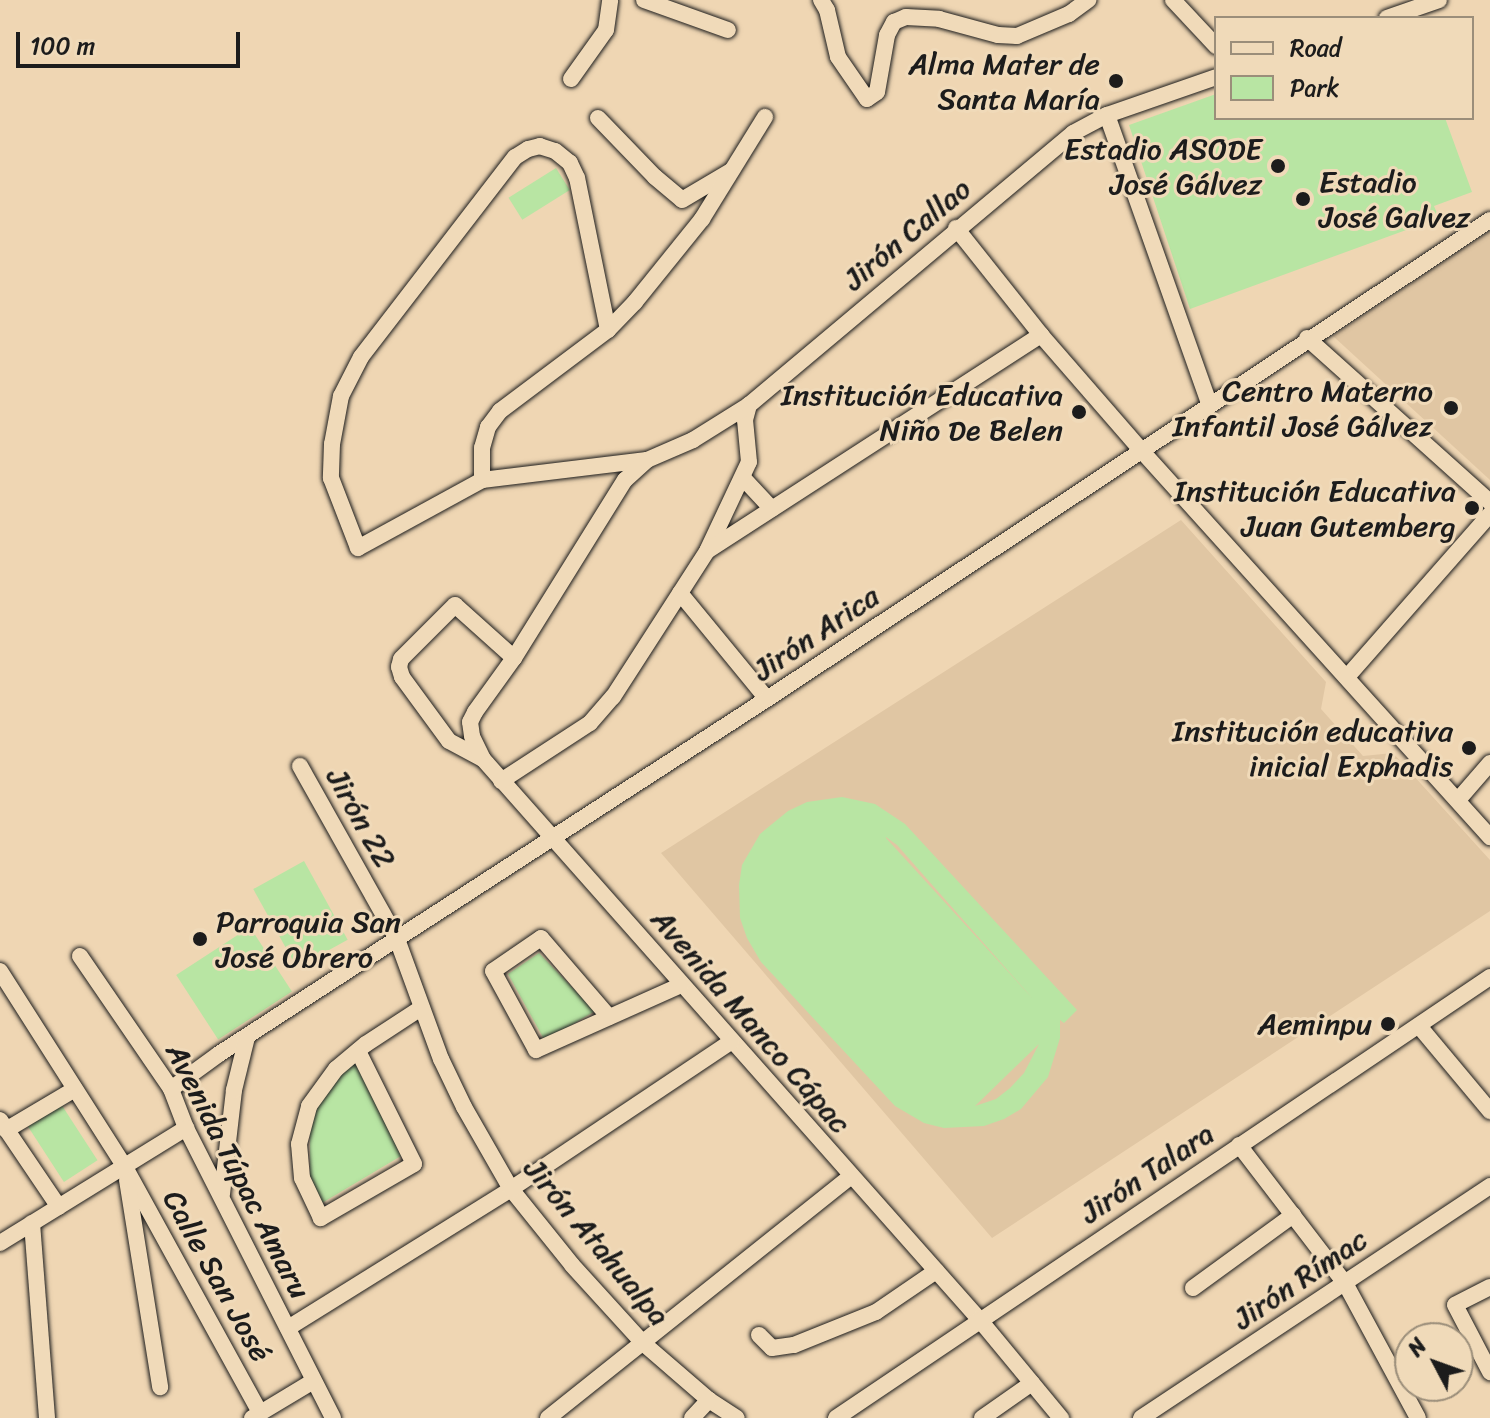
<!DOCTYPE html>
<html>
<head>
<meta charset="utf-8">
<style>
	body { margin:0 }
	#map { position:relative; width:1490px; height:1418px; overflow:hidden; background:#efd6b3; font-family:Sriracha,sans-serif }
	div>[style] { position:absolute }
	.built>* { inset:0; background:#e0c6a3 }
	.green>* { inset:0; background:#b8e5a3; transform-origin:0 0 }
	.roads { filter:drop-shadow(0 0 2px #1c1c1c) drop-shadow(0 0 2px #1c1c1c) }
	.minor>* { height:16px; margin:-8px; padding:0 8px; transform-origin:8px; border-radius:8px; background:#f0dab9 }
	.dots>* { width:22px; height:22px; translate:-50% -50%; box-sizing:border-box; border:4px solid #f0dab9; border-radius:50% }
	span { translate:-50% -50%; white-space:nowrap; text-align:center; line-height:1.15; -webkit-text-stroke:6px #f0dab9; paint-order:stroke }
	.poi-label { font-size:30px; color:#1c1c1c }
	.right { translate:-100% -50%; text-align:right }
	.left { translate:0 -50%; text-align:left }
	.street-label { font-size:30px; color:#1c1c1c }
	.legend { position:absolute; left:1214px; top:16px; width:260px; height:104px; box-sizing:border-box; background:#f0dab9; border:2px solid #9b8e7a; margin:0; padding:10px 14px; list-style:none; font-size:24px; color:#1c1c1c }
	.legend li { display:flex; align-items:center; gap:16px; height:40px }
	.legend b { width:40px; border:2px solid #9b8e7a }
	.north { position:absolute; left:1394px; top:1322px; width:80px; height:80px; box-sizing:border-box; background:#f0dab9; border:2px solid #9b8e7a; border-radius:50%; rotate:311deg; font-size:22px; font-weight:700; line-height:32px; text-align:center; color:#1c1c1c }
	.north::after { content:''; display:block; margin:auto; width:28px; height:36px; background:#1c1c1c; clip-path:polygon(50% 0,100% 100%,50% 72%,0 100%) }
	.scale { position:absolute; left:16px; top:32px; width:224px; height:36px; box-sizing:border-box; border:4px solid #1c1c1c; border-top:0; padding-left:10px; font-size:24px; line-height:28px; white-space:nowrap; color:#1c1c1c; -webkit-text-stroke:6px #f0dab9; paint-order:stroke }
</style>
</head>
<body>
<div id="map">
	<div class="built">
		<div style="clip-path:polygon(1490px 231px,1490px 480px,1333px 336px)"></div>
		<div style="clip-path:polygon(1181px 520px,1326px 682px,1321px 709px,1363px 756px,1393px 753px,1490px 860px,1490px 911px,992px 1238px,661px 853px)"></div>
	</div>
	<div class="green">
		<div style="clip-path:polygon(1216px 94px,1216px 118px,1445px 118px,1472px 192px,1434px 206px,1439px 218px,1190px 309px,1129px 125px)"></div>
		<div style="left:556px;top:168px;width:26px;height:56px;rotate:58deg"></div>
		<div style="clip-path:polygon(evenodd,842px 797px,875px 804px,905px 824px,1077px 1010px,1064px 1023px,1060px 1020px,1060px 1038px,1048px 1077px,1021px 1109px,1004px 1119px,984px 1126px,944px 1128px,924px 1123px,895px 1106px,761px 962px,747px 938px,740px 918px,739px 885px,742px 865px,760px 834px,788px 811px,807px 802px,842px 797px,886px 837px,897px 845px,1033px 999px,886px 838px,886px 837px,842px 797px,1039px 1044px,1024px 1073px,1010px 1088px,996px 1099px,975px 1106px,1039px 1044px)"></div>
		<div style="left:304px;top:861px;width:90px;height:58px;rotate:61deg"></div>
		<div style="left:250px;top:927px;width:77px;height:88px;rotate:57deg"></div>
		<div style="clip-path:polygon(539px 953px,595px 1011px,545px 1041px,508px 974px)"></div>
		<div style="clip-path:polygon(360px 1060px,401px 1156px,322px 1203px,310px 1177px,310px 1133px,316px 1106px,340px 1072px)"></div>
		<div style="left:61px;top:1104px;width:67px;height:40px;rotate:57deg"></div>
	</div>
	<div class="roads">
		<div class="minor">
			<div style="left:644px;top:0;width:89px;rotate:19.7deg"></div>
			<div style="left:821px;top:0;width:12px;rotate:59deg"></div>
			<div style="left:827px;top:10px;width:48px;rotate:76.8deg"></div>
			<div style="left:838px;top:57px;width:51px;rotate:55.4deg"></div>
			<div style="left:867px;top:99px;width:12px;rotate:-35deg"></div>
			<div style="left:877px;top:92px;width:58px;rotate:-80deg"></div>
			<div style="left:887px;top:35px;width:15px;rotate:-62deg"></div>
			<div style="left:894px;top:22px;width:13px;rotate:-23deg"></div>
			<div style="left:906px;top:17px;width:33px;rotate:3deg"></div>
			<div style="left:939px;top:19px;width:61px;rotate:15.2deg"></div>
			<div style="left:998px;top:35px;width:19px;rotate:3deg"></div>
			<div style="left:1017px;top:36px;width:56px;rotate:-22.9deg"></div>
			<div style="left:1069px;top:14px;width:24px;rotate:-36deg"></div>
			<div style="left:1173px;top:0;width:63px;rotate:46.9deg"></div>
			<div style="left:1387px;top:18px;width:55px;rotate:-19.1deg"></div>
			<div style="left:571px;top:79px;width:60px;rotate:-54.5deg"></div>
			<div style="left:606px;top:30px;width:30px;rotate:-82deg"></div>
			<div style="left:1107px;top:115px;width:306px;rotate:70.5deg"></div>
			<div style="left:598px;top:118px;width:82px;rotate:46deg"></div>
			<div style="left:655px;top:177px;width:35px;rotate:40deg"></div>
			<div style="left:682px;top:200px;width:57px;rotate:-30.6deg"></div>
			<div style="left:956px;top:228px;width:137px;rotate:51.5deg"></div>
			<div style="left:1041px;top:335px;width:151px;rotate:49deg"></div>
			<div style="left:1140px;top:449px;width:523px;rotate:47.95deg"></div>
			<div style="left:608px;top:330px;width:155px;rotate:-101.5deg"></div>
			<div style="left:577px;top:178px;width:17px;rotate:-115deg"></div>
			<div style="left:570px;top:163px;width:19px;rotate:-141deg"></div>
			<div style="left:555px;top:151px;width:16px;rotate:-162deg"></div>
			<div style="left:540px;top:146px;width:12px;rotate:166deg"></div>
			<div style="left:528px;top:149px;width:15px;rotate:148deg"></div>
			<div style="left:515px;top:157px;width:252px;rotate:127.6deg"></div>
			<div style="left:361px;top:357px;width:44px;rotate:117.1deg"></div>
			<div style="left:341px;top:396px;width:49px;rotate:100.6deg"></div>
			<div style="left:332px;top:444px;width:34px;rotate:92deg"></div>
			<div style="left:331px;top:478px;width:75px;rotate:68.9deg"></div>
			<div style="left:358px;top:548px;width:141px;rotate:-28.7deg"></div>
			<div style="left:482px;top:480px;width:166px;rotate:-6.9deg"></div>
			<div style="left:1307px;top:338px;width:246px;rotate:41.9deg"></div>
			<div style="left:744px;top:479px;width:41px;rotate:47deg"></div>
			<div style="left:482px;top:480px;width:32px;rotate:-90deg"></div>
			<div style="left:482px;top:448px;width:22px;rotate:-74deg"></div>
			<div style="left:488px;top:427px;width:20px;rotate:-53deg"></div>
			<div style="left:500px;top:411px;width:135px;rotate:-36.9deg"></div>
			<div style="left:608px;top:330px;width:39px;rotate:-46deg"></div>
			<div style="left:635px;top:302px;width:107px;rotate:-51.1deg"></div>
			<div style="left:702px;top:219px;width:120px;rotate:-58.3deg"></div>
			<div style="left:708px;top:549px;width:96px;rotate:-64.8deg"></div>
			<div style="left:749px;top:462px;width:42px;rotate:-95.4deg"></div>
			<div style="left:745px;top:420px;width:16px;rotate:-75deg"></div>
			<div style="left:680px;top:593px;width:137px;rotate:50.6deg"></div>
			<div style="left:514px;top:658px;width:79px;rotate:-138.1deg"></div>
			<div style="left:455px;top:605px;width:76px;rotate:135deg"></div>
			<div style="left:401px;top:659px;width:8px;rotate:104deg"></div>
			<div style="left:399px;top:667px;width:10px;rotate:73deg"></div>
			<div style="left:402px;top:677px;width:79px;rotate:53.7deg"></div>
			<div style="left:449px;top:741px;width:38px;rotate:28deg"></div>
			<div style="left:483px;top:759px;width:748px;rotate:48.47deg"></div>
			<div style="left:979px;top:1319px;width:129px;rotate:50.4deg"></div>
			<div style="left:1347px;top:677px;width:217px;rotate:-48.7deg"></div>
			<div style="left:483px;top:759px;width:25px;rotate:-116deg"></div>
			<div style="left:472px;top:736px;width:14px;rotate:-98deg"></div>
			<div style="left:470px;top:722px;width:11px;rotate:-63deg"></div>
			<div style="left:475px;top:712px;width:67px;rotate:-54.2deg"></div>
			<div style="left:514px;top:658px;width:210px;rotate:-58.1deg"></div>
			<div style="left:625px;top:480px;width:30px;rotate:-42deg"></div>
			<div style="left:647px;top:460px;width:50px;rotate:-23.5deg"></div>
			<div style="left:693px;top:440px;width:66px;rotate:-32deg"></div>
			<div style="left:749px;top:405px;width:423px;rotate:-40deg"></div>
			<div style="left:1073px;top:133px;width:38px;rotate:-28deg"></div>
			<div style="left:1107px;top:115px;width:115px;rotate:-19.2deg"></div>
			<div style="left:300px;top:766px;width:198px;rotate:60.7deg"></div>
			<div style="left:397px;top:939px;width:128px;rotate:69.9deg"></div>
			<div style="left:441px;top:1059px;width:53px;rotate:64.4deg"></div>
			<div style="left:464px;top:1107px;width:95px;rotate:60.2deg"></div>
			<div style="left:511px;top:1189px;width:97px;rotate:51.2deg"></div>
			<div style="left:572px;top:1265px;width:105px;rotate:47.7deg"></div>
			<div style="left:643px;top:1343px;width:87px;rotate:40.8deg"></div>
			<div style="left:709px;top:1400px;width:33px;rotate:33deg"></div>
			<div style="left:501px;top:781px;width:106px;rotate:-33.1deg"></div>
			<div style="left:590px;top:723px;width:35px;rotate:-49deg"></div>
			<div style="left:613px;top:697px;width:174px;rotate:-57.2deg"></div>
			<div style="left:707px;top:551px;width:398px;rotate:-32.9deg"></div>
			<div style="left:1458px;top:800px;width:49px;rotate:-49.1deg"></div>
			<div style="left:80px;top:956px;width:161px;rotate:55.6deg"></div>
			<div style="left:171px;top:1089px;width:42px;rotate:69deg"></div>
			<div style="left:186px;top:1128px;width:325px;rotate:63.1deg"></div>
			<div style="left:0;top:971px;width:232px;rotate:57.5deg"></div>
			<div style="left:125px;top:1167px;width:281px;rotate:61.2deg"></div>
			<div style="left:609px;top:1017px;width:104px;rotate:-130.7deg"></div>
			<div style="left:541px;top:938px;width:58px;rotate:145.5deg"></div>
			<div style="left:493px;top:971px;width:90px;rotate:61.4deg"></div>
			<div style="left:536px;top:1050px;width:159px;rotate:-24.1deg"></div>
			<div style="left:1419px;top:1026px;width:111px;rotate:50.1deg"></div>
			<div style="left:358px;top:1051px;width:126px;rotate:63.6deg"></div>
			<div style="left:414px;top:1164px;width:108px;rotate:149.9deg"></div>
			<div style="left:321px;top:1218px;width:44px;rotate:-115.4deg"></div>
			<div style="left:302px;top:1178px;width:34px;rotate:-95deg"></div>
			<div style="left:299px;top:1144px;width:39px;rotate:-75deg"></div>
			<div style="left:309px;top:1106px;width:46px;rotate:-53.9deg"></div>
			<div style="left:336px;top:1069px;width:39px;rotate:-40deg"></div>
			<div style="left:366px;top:1044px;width:66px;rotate:-33.2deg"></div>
			<div style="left:171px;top:1089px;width:59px;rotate:-36.1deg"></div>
			<div style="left:219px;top:1054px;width:653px;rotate:-32.94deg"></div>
			<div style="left:767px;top:699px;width:867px;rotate:-33.53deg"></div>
			<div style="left:0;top:1120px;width:105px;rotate:55.9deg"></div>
			<div style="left:6px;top:1130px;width:80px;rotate:-30.7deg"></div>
			<div style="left:1239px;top:1145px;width:174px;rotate:52.5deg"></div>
			<div style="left:1345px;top:1283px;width:153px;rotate:61.6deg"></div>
			<div style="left:127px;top:1180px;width:210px;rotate:80.9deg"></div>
			<div style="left:222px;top:1194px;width:105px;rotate:-83.4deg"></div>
			<div style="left:234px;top:1090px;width:55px;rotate:-76.2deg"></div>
			<div style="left:32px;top:1223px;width:196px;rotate:85.6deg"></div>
			<div style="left:0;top:1243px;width:219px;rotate:-31.7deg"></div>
			<div style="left:1490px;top:1287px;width:39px;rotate:153deg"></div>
			<div style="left:1455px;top:1305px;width:76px;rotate:62.4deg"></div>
			<div style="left:1193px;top:1288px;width:124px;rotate:-36.1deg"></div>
			<div style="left:288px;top:1328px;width:263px;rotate:-31.9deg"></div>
			<div style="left:511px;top:1189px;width:265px;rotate:-33.8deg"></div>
			<div style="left:759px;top:1335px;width:18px;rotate:45deg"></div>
			<div style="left:772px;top:1348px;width:22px;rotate:-8deg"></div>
			<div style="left:794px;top:1345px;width:88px;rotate:-21.9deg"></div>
			<div style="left:876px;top:1312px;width:73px;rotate:-34.3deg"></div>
			<div style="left:252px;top:1418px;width:70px;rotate:-31deg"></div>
			<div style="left:548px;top:1418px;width:388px;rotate:-38.6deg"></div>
			<div style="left:692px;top:1418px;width:25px;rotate:-47deg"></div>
			<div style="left:836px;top:1418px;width:789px;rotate:-33.99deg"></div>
			<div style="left:982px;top:1418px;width:61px;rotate:-35deg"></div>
			<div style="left:1141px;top:1418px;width:419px;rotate:-33.6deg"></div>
		</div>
	</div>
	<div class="dots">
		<div style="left:1116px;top:81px;background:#1c1c1c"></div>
		<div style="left:1278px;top:166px;background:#1c1c1c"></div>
		<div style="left:1303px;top:199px;background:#1c1c1c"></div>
		<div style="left:1451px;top:408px;background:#1c1c1c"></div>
		<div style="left:1079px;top:412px;background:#1c1c1c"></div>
		<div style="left:1472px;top:508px;background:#1c1c1c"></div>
		<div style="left:1469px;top:748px;background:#1c1c1c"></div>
		<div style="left:200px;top:939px;background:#1c1c1c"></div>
		<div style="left:1388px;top:1024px;background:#1c1c1c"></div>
	</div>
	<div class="poi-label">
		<span class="right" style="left:1100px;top:81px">Alma Mater de<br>Santa María</span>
		<span class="right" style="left:1262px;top:166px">Estadio ASODE<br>José Gálvez</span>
		<span class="left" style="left:1319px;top:199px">Estadio<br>José Galvez</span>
		<span class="right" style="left:1433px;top:408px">Centro Materno<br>Infantil José Gálvez</span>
		<span class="right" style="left:1063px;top:412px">Institución Educativa<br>Niño De Belen</span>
		<span class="right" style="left:1456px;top:508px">Institución Educativa<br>Juan Gutemberg</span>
		<span class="right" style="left:1453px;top:748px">Institución educativa<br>inicial Exphadis</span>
		<span class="left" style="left:216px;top:939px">Parroquia San<br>José Obrero</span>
		<span class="right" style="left:1372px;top:1024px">Aeminpu</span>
	</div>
	<div class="street-label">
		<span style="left:907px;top:234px;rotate:-40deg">Jirón Callao</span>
		<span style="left:816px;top:633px;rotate:-34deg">Jirón Arica</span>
		<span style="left:361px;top:818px;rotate:61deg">Jirón 22</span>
		<span style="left:751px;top:1021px;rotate:49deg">Avenida Manco Cápac</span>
		<span style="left:238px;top:1171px;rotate:63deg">Avenida Túpac Amaru</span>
		<span style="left:1147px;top:1173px;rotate:-34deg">Jirón Talara</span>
		<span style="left:597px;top:1242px;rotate:50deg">Jirón Atahualpa</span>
		<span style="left:217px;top:1276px;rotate:61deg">Calle San José</span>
		<span style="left:1300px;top:1279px;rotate:-34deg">Jirón Rímac</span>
	</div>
	<ul class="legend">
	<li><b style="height:10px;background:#f0dab9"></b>Road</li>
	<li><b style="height:22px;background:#b8e5a3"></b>Park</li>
	</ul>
	<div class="north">N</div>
	<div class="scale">100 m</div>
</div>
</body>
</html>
